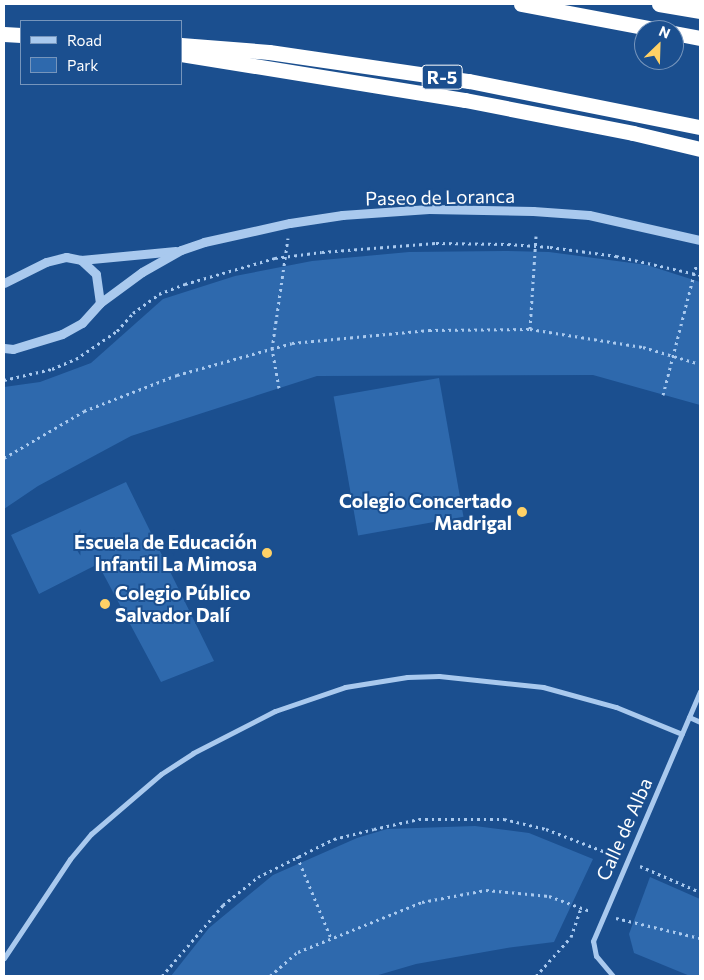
<!DOCTYPE html>
<html>
<head>
<meta charset="utf-8">
<style>
	body { margin:0 }
	#map { position:relative; width:704px; height:980px; overflow:hidden; background:#1b4f8f; font-family:Commissioner,sans-serif }
	div>[style] { position:absolute }
	.green>* { inset:0; background:#2e69ad; transform-origin:0 0 }
	.path>* { height:3px; margin-top:-1.5px; transform-origin:0; background:repeating-linear-gradient(90deg,#a9c9ee 0 2.5px,transparent 0 6.5px) }
	.minor>* { height:5px; margin:-2.5px; padding:0 2.5px; transform-origin:2.5px; border-radius:2.5px; background:#a9c9ee }
	.tertiary>* { height:9px; margin:-4.5px; padding:0 4.5px; transform-origin:4.5px; border-radius:4.5px; background:#a9c9ee }
	.motorway>* { height:15px; margin:-7.5px; padding:0 7.5px; transform-origin:7.5px; border-radius:7.5px; background:#fff }
	.dots>* { width:14px; height:14px; translate:-50% -50%; box-sizing:border-box; border:2px solid #1b4f8f; border-radius:50% }
	span { translate:-50% -50%; white-space:nowrap; text-align:center; line-height:1.15; -webkit-text-stroke:4px #1b4f8f; paint-order:stroke }
	.shield-label span { padding:1px 4px; background:#1b4f8f; border:1px solid; border-radius:4px; -webkit-text-stroke-width:0 }
	.shield-label { font-size:18px; color:#fff; font-weight:700 }
	.street-label { font-size:19px; color:#fff }
	.poi-label { font-size:19px; color:#fff; font-weight:700 }
	.right { translate:-100% -50%; text-align:right }
	.left { translate:0 -50%; text-align:left }
	.frame { position:absolute; inset:0; border:5px solid #fff; pointer-events:none }
	.legend { position:absolute; left:20px; top:20px; width:162px; height:65px; box-sizing:border-box; background:#1b4f8f; border:1px solid #7695bc; margin:0; padding:6px 9px; list-style:none; font-size:15px; color:#fff }
	.legend li { display:flex; align-items:center; gap:10px; height:25px }
	.legend b { width:25px; border:1px solid #7695bc }
	.north { position:absolute; left:634px; top:20px; width:50px; height:50px; box-sizing:border-box; background:#1b4f8f; border:1px solid #7695bc; border-radius:50%; rotate:24deg; font-size:14px; font-weight:700; line-height:20px; text-align:center; color:#fff }
	.north::after { content:''; display:block; margin:auto; width:18px; height:22px; background:#ffd166; clip-path:polygon(50% 0,100% 100%,50% 72%,0 100%) }
</style>
</head>
<body>
<div id="map">
	<div class="green">
		<div style="clip-path:polygon(505px 251px,549px 252px,647px 265px,700px 282px,700px 405px,593px 375px,317px 376px,131px 436px,38px 486px,4px 509px,4px 387px,40px 382px,91px 363px,163px 299px,235px 276px,312px 261px,409px 252px)"></div>
		<div style="left:439px;top:378px;width:141px;height:107px;rotate:80deg"></div>
		<div style="clip-path:polygon(126px 482px,214px 661px,161px 682px,98px 564px,39px 594px,11px 535px)"></div>
		<div style="clip-path:polygon(475px 826px,529px 833px,593px 859px,554px 942px,507px 948px,416px 964px,375px 976px,171px 976px,209px 928px,273px 875px,357px 838px,387px 829px)"></div>
		<div style="clip-path:polygon(650px 877px,700px 899px,700px 976px,690px 976px,634px 953px,629px 934px)"></div>
	</div>
	<div class="path">
		<div style="left:530px;top:329px;width:93px;rotate:-86.3deg"></div>
		<div style="left:4px;top:380px;width:49px;rotate:-12.9deg"></div>
		<div style="left:52px;top:369px;width:26px;rotate:-23deg"></div>
		<div style="left:76px;top:359px;width:50px;rotate:-34.3deg"></div>
		<div style="left:117px;top:331px;width:24px;rotate:-48deg"></div>
		<div style="left:133px;top:313px;width:32px;rotate:-36deg"></div>
		<div style="left:159px;top:294px;width:28px;rotate:-21deg"></div>
		<div style="left:185px;top:284px;width:94px;rotate:-16.1deg"></div>
		<div style="left:275px;top:258px;width:47px;rotate:-7.3deg"></div>
		<div style="left:322px;top:252px;width:114px;rotate:-4.5deg"></div>
		<div style="left:436px;top:243px;width:72px;rotate:0.8deg"></div>
		<div style="left:508px;top:244px;width:42px;rotate:4.1deg"></div>
		<div style="left:550px;top:247px;width:67px;rotate:7.8deg"></div>
		<div style="left:616px;top:256px;width:86px;rotate:12.7deg"></div>
		<div style="left:279px;top:388px;width:40px;rotate:-100deg"></div>
		<div style="left:272px;top:349px;width:112px;rotate:-81.8deg"></div>
		<div style="left:663px;top:395px;width:136px;rotate:-75.6deg"></div>
		<div style="left:4px;top:458px;width:93px;rotate:-30.4deg"></div>
		<div style="left:84px;top:411px;width:100px;rotate:-21.2deg"></div>
		<div style="left:177px;top:375px;width:119px;rotate:-15.5deg"></div>
		<div style="left:292px;top:343px;width:138px;rotate:-5.4deg"></div>
		<div style="left:429px;top:330px;width:101px;rotate:-0.6deg"></div>
		<div style="left:530px;top:329px;width:114px;rotate:9.1deg"></div>
		<div style="left:643px;top:347px;width:59px;rotate:16.6deg"></div>
		<div style="left:297px;top:856px;width:89px;rotate:67.5deg"></div>
		<div style="left:640px;top:866px;width:65px;rotate:23.4deg"></div>
		<div style="left:616px;top:918px;width:86px;rotate:13.4deg"></div>
		<div style="left:162px;top:976px;width:94px;rotate:-49.3deg"></div>
		<div style="left:223px;top:905px;width:45px;rotate:-38.7deg"></div>
		<div style="left:258px;top:877px;width:85px;rotate:-26.6deg"></div>
		<div style="left:334px;top:839px;width:41px;rotate:-14deg"></div>
		<div style="left:374px;top:829px;width:46px;rotate:-12.5deg"></div>
		<div style="left:419px;top:819px;width:85px"></div>
		<div style="left:504px;top:819px;width:43px;rotate:13.4deg"></div>
		<div style="left:546px;top:829px;width:75px;rotate:21.1deg"></div>
		<div style="left:270px;top:976px;width:37px;rotate:-41deg"></div>
		<div style="left:298px;top:952px;width:134px;rotate:-22deg"></div>
		<div style="left:422px;top:902px;width:65px;rotate:-10.6deg"></div>
		<div style="left:486px;top:890px;width:63px;rotate:5.4deg"></div>
		<div style="left:549px;top:896px;width:44px;rotate:20.1deg"></div>
		<div style="left:536px;top:976px;width:52px;rotate:-48.1deg"></div>
		<div style="left:571px;top:937px;width:31px;rotate:-71deg"></div>
	</div>
	<div class="minor">
		<div style="left:689px;top:717px;width:12px;rotate:24deg"></div>
		<div style="left:4px;top:958px;width:119px;rotate:-56.3deg"></div>
		<div style="left:70px;top:859px;width:33px;rotate:-50deg"></div>
		<div style="left:91px;top:834px;width:92px;rotate:-40.6deg"></div>
		<div style="left:161px;top:774px;width:38px;rotate:-33deg"></div>
		<div style="left:193px;top:753px;width:92px;rotate:-27.1deg"></div>
		<div style="left:275px;top:711px;width:74px;rotate:-18.9deg"></div>
		<div style="left:345px;top:687px;width:63px;rotate:-9.2deg"></div>
		<div style="left:407px;top:677px;width:32px;rotate:-2deg"></div>
		<div style="left:439px;top:676px;width:105px;rotate:6deg"></div>
		<div style="left:543px;top:687px;width:76px;rotate:15.3deg"></div>
		<div style="left:616px;top:707px;width:71px;rotate:22.2deg"></div>
		<div style="left:613px;top:976px;width:26px;rotate:-130deg"></div>
		<div style="left:596px;top:956px;width:15px;rotate:-101deg"></div>
		<div style="left:593px;top:941px;width:272px;rotate:-66.8deg"></div>
	</div>
	<div class="tertiary">
		<div style="left:4px;top:283px;width:47px;rotate:-26.6deg"></div>
		<div style="left:46px;top:262px;width:21px;rotate:-14deg"></div>
		<div style="left:66px;top:257px;width:15px;rotate:11deg"></div>
		<div style="left:81px;top:260px;width:95px;rotate:-5.4deg"></div>
		<div style="left:100px;top:303px;width:52px;rotate:-36.4deg"></div>
		<div style="left:142px;top:272px;width:45px;rotate:-29.4deg"></div>
		<div style="left:181px;top:250px;width:24px;rotate:-19deg"></div>
		<div style="left:204px;top:242px;width:88px;rotate:-12.5deg"></div>
		<div style="left:290px;top:223px;width:53px;rotate:-8.7deg"></div>
		<div style="left:342px;top:215px;width:87px;rotate:-3.9deg"></div>
		<div style="left:429px;top:209px;width:104px;rotate:1.1deg"></div>
		<div style="left:533px;top:211px;width:56px;rotate:4.1deg"></div>
		<div style="left:589px;top:215px;width:114px;rotate:12.7deg"></div>
		<div style="left:4px;top:348px;width:9px;rotate:6deg"></div>
		<div style="left:13px;top:349px;width:51px;rotate:-17deg"></div>
		<div style="left:62px;top:334px;width:23px;rotate:-29deg"></div>
		<div style="left:82px;top:323px;width:27px;rotate:-48deg"></div>
		<div style="left:100px;top:303px;width:29px;rotate:-98deg"></div>
		<div style="left:96px;top:274px;width:21px;rotate:-137deg"></div>
	</div>
	<div class="motorway">
		<div style="left:521px;top:4px;width:140px;rotate:10.7deg"></div>
		<div style="left:659px;top:4px;width:42px;rotate:9.7deg"></div>
		<div style="left:674px;top:33px;width:26px;rotate:11deg"></div>
		<div style="left:4px;top:34px;width:17px;rotate:3deg"></div>
		<div style="left:181px;top:45px;width:88px;rotate:4.5deg"></div>
		<div style="left:269px;top:52px;width:202px;rotate:8.3deg"></div>
		<div style="left:469px;top:81px;width:236px;rotate:11.3deg"></div>
		<div style="left:181px;top:54px;width:288px;rotate:9.2deg"></div>
		<div style="left:465px;top:100px;width:171px;rotate:11.1deg"></div>
		<div style="left:633px;top:133px;width:69px;rotate:13.4deg"></div>
	</div>
	<div class="dots">
		<div style="left:522px;top:512px;background:#ffd166"></div>
		<div style="left:267px;top:553px;background:#ffd166"></div>
		<div style="left:105px;top:604px;background:#ffd166"></div>
	</div>
	<div class="shield-label">
		<span style="left:442px;top:77px">R-5</span>
	</div>
	<div class="street-label">
		<span style="left:440px;top:197px;rotate:-1deg">Paseo de Loranca</span>
		<span style="left:624px;top:829px;rotate:-66deg">Calle de Alba</span>
	</div>
	<div class="poi-label">
		<span class="right" style="left:512px;top:512px">Colegio Concertado<br>Madrigal</span>
		<span class="right" style="left:257px;top:553px">Escuela de Educación<br>Infantil La Mimosa</span>
		<span class="left" style="left:115px;top:604px">Colegio Público<br>Salvador Dalí</span>
	</div>
	<div class="frame"></div>
	<ul class="legend">
	<li><b style="height:6px;background:#a9c9ee"></b>Road</li>
	<li><b style="height:14px;background:#2e69ad"></b>Park</li>
	</ul>
	<div class="north">N</div>
</div>
</body>
</html>
